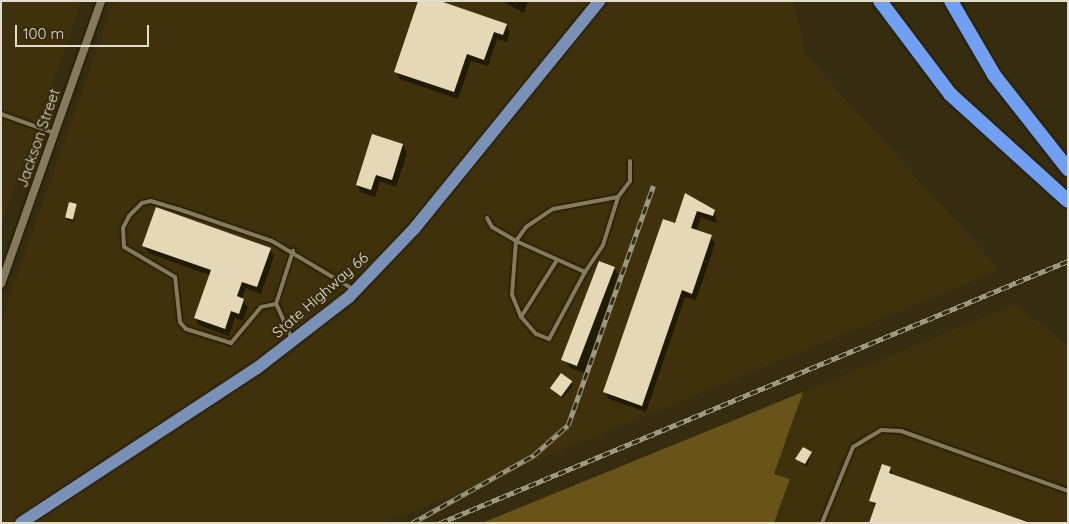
<!DOCTYPE html>
<html>
<head>
<meta charset="utf-8">
<style>
	body { margin:0 }
	#map { position:relative; width:1069px; height:524px; overflow:hidden; background:#362c0f; font-family:Quicksand,sans-serif }
	div>[style] { position:absolute }
	.built>* { inset:0; background:#3e310b }
	.forest>* { inset:0; background:#685419 }
	.shadow>* { inset:0; background:#0007 }
	.building>* { inset:0; background:#e5d8b7; transform-origin:0 0 }
	.roads { filter:drop-shadow(0 0 1px #1e1400) drop-shadow(0 0 1px #1e1400) }
	.lane>* { height:4px; margin:-2px; padding:0 2px; transform-origin:2px; border-radius:2px; background:#867a5c }
	.street>* { height:8px; margin:-4px; padding:0 4px; transform-origin:4px; border-radius:4px; background:#867a5c }
	.primary>* { height:12px; margin:-6px; padding:0 6px; transform-origin:6px; border-radius:6px; background:#7991b7 }
	.highway>* { height:14px; margin:-7px; padding:0 7px; transform-origin:7px; border-radius:7px; background:#71a0f3 }
	.rail>* { height:4.5px; margin-top:-2.25px; transform-origin:0; background:repeating-linear-gradient(90deg,#362c0f 0 8px,#9e9781 0 16px); box-sizing:border-box; border-block:1px solid #9e9781 }
	span { translate:-50% -50%; white-space:nowrap; text-align:center; line-height:1.15; -webkit-text-stroke:5px #362c0f; paint-order:stroke }
	.street-label { font-size:15px; color:#e2dccb }
	.frame { position:absolute; inset:0; border:2px solid #e2dccb; pointer-events:none }
	.scale { position:absolute; left:15px; top:25px; width:134px; height:22px; box-sizing:border-box; border:2px solid #e2dccb; border-top:0; padding-left:6px; font-size:15px; line-height:18px; white-space:nowrap; color:#e2dccb; -webkit-text-stroke:4px #362c0f; paint-order:stroke }
</style>
</head>
<body>
<div id="map">
	<div class="built">
		<div style="clip-path:polygon(1px 1px,82px 1px,1px 225px)"></div>
		<div style="clip-path:polygon(114px 1px,793px 1px,806px 55px,1000px 270px,385px 523px,1px 523px,1px 321px)"></div>
		<div style="clip-path:polygon(1015px 304px,1068px 345px,1068px 523px,774px 523px,790px 480px,774px 474px,803px 392px)"></div>
	</div>
	<div class="forest">
		<div style="clip-path:polygon(803px 392px,774px 474px,790px 479px,774px 523px,482px 523px)"></div>
	</div>
	<div class="shadow">
		<div style="clip-path:polygon(502px 1px,528px 1px,524px 13px)"></div>
		<div style="clip-path:polygon(506px 25px,510px 32px,507px 42px,497px 39px,488px 66px,471px 61px,458px 99px,400px 79px,396px 72px)"></div>
		<div style="clip-path:polygon(403px 145px,407px 153px,396px 187px,380px 181px,375px 197px,361px 192px,357px 185px)"></div>
		<div style="clip-path:polygon(686px 195px,714px 210px,717px 223px,701px 217px,696px 231px,711px 236px,715px 244px,696px 300px,685px 297px,646px 412px,609px 399px,605px 392px)"></div>
		<div style="clip-path:polygon(76px 205px,73px 222px,67px 220px,65px 217px)"></div>
		<div style="clip-path:polygon(144px 246px,270px 249px,274px 256px,261px 294px,246px 288px,242px 299px,248px 307px,243px 321px,235px 318px,229px 336px,199px 325px,195px 318px,210px 275px,148px 253px)"></div>
		<div style="clip-path:polygon(614px 268px,618px 275px,585px 373px,570px 368px,566px 361px)"></div>
		<div style="clip-path:polygon(561px 374px,573px 385px,563px 398px,551px 388px)"></div>
		<div style="clip-path:polygon(811px 453px,807px 467px,797px 459px)"></div>
		<div style="clip-path:polygon(890px 468px,893px 475px,1029px 523px,870px 523px,876px 507px,871px 501px)"></div>
	</div>
	<div class="building">
		<div style="clip-path:polygon(418px 1px,440px 1px,507px 24px,503px 35px,494px 32px,484px 60px,467px 54px,454px 92px,394px 72px)"></div>
		<div style="clip-path:polygon(372px 134px,403px 144px,392px 180px,376px 175px,371px 190px,356px 185px)"></div>
		<div style="clip-path:polygon(685px 193px,715px 210px,713px 216px,697px 211px,691px 228px,712px 235px,692px 294px,682px 290px,642px 406px,603px 392px,663px 219px,675px 223px)"></div>
		<div style="left:69px;top:202px;width:8px;height:16px;rotate:14deg"></div>
		<div style="clip-path:polygon(156px 207px,271px 248px,257px 287px,242px 282px,237px 296px,244px 299px,239px 314px,231px 311px,225px 329px,194px 318px,211px 270px,142px 246px)"></div>
		<div style="left:599px;top:261px;width:17px;height:106px;rotate:21deg"></div>
		<div style="left:561px;top:373px;width:14px;height:19px;rotate:36deg"></div>
		<div style="clip-path:polygon(803px 447px,812px 452px,805px 464px,795px 459px)"></div>
		<div style="clip-path:polygon(882px 464px,891px 467px,889px 473px,1030px 523px,869px 523px,876px 503px,869px 501px)"></div>
	</div>
	<div class="roads">
		<div class="lane">
			<div style="left:1px;top:114px;width:56px;rotate:19.7deg"></div>
			<div style="left:487px;top:218px;width:10px;rotate:61deg"></div>
			<div style="left:492px;top:227px;width:28px;rotate:30deg"></div>
			<div style="left:516px;top:241px;width:76px;rotate:24.2deg"></div>
			<div style="left:585px;top:272px;width:76px;rotate:118.2deg"></div>
			<div style="left:549px;top:339px;width:14px;rotate:-159deg"></div>
			<div style="left:536px;top:334px;width:23px;rotate:-131deg"></div>
			<div style="left:521px;top:317px;width:24px;rotate:-112deg"></div>
			<div style="left:512px;top:295px;width:54px;rotate:-85.8deg"></div>
			<div style="left:516px;top:241px;width:17px;rotate:-54deg"></div>
			<div style="left:526px;top:227px;width:32px;rotate:-34deg"></div>
			<div style="left:553px;top:209px;width:66px;rotate:-10.5deg"></div>
			<div style="left:618px;top:197px;width:20px;rotate:-53deg"></div>
			<div style="left:630px;top:181px;width:20px;rotate:-90deg"></div>
			<div style="left:585px;top:272px;width:32px;rotate:-56deg"></div>
			<div style="left:603px;top:245px;width:50px;rotate:-72.6deg"></div>
			<div style="left:276px;top:304px;width:15px;rotate:169deg"></div>
			<div style="left:261px;top:307px;width:47px;rotate:129.8deg"></div>
			<div style="left:231px;top:343px;width:47px;rotate:-162.7deg"></div>
			<div style="left:186px;top:329px;width:9px;rotate:-131deg"></div>
			<div style="left:180px;top:322px;width:45px;rotate:-96.3deg"></div>
			<div style="left:175px;top:277px;width:59px;rotate:-149.5deg"></div>
			<div style="left:124px;top:247px;width:19px;rotate:-93deg"></div>
			<div style="left:123px;top:228px;width:13px;rotate:-63deg"></div>
			<div style="left:129px;top:216px;width:18px;rotate:-45deg"></div>
			<div style="left:142px;top:203px;width:9px;rotate:-13deg"></div>
			<div style="left:151px;top:201px;width:28px;rotate:17deg"></div>
			<div style="left:178px;top:209px;width:99px;rotate:18.8deg"></div>
			<div style="left:272px;top:241px;width:94px;rotate:30.7deg"></div>
			<div style="left:521px;top:317px;width:67px;rotate:-57.7deg"></div>
			<div style="left:291px;top:337px;width:36px;rotate:-114deg"></div>
			<div style="left:276px;top:304px;width:56px;rotate:-72.2deg"></div>
			<div style="left:822px;top:523px;width:82px;rotate:-67.8deg"></div>
			<div style="left:853px;top:447px;width:33px;rotate:-31deg"></div>
			<div style="left:881px;top:430px;width:20px;rotate:3deg"></div>
			<div style="left:901px;top:431px;width:177px;rotate:19.8deg"></div>
		</div>
		<div class="street">
			<div style="left:1px;top:284px;width:300px;rotate:-70.5deg"></div>
		</div>
		<div class="primary">
			<div style="left:21px;top:523px;width:282px;rotate:-33.3deg"></div>
			<div style="left:257px;top:368px;width:116px;rotate:-37.7deg"></div>
			<div style="left:349px;top:297px;width:94px;rotate:-46.3deg"></div>
			<div style="left:414px;top:229px;width:294px;rotate:-50.9deg"></div>
		</div>
		<div class="highway">
			<div style="left:880px;top:1px;width:116px;rotate:53deg"></div>
			<div style="left:950px;top:94px;width:159px;rotate:42.2deg"></div>
			<div style="left:951px;top:1px;width:86px;rotate:59.8deg"></div>
			<div style="left:994px;top:75px;width:120px;rotate:51.8deg"></div>
		</div>
	</div>
	<div class="rail">
		<div style="left:412px;top:523px;width:140px;rotate:-29.1deg"></div>
		<div style="left:534px;top:455px;width:45px;rotate:-41.4deg"></div>
		<div style="left:568px;top:425px;width:254px;rotate:-70.4deg"></div>
		<div style="left:440px;top:523px;width:680px;rotate:-22.65deg"></div>
	</div>
	<div class="street-label">
		<span style="left:38px;top:138px;rotate:-71deg">Jackson Street</span>
		<span style="left:320px;top:295px;rotate:-41deg">State Highway 66</span>
	</div>
	<div class="frame"></div>
	<div class="scale">100 m</div>
</div>
</body>
</html>
